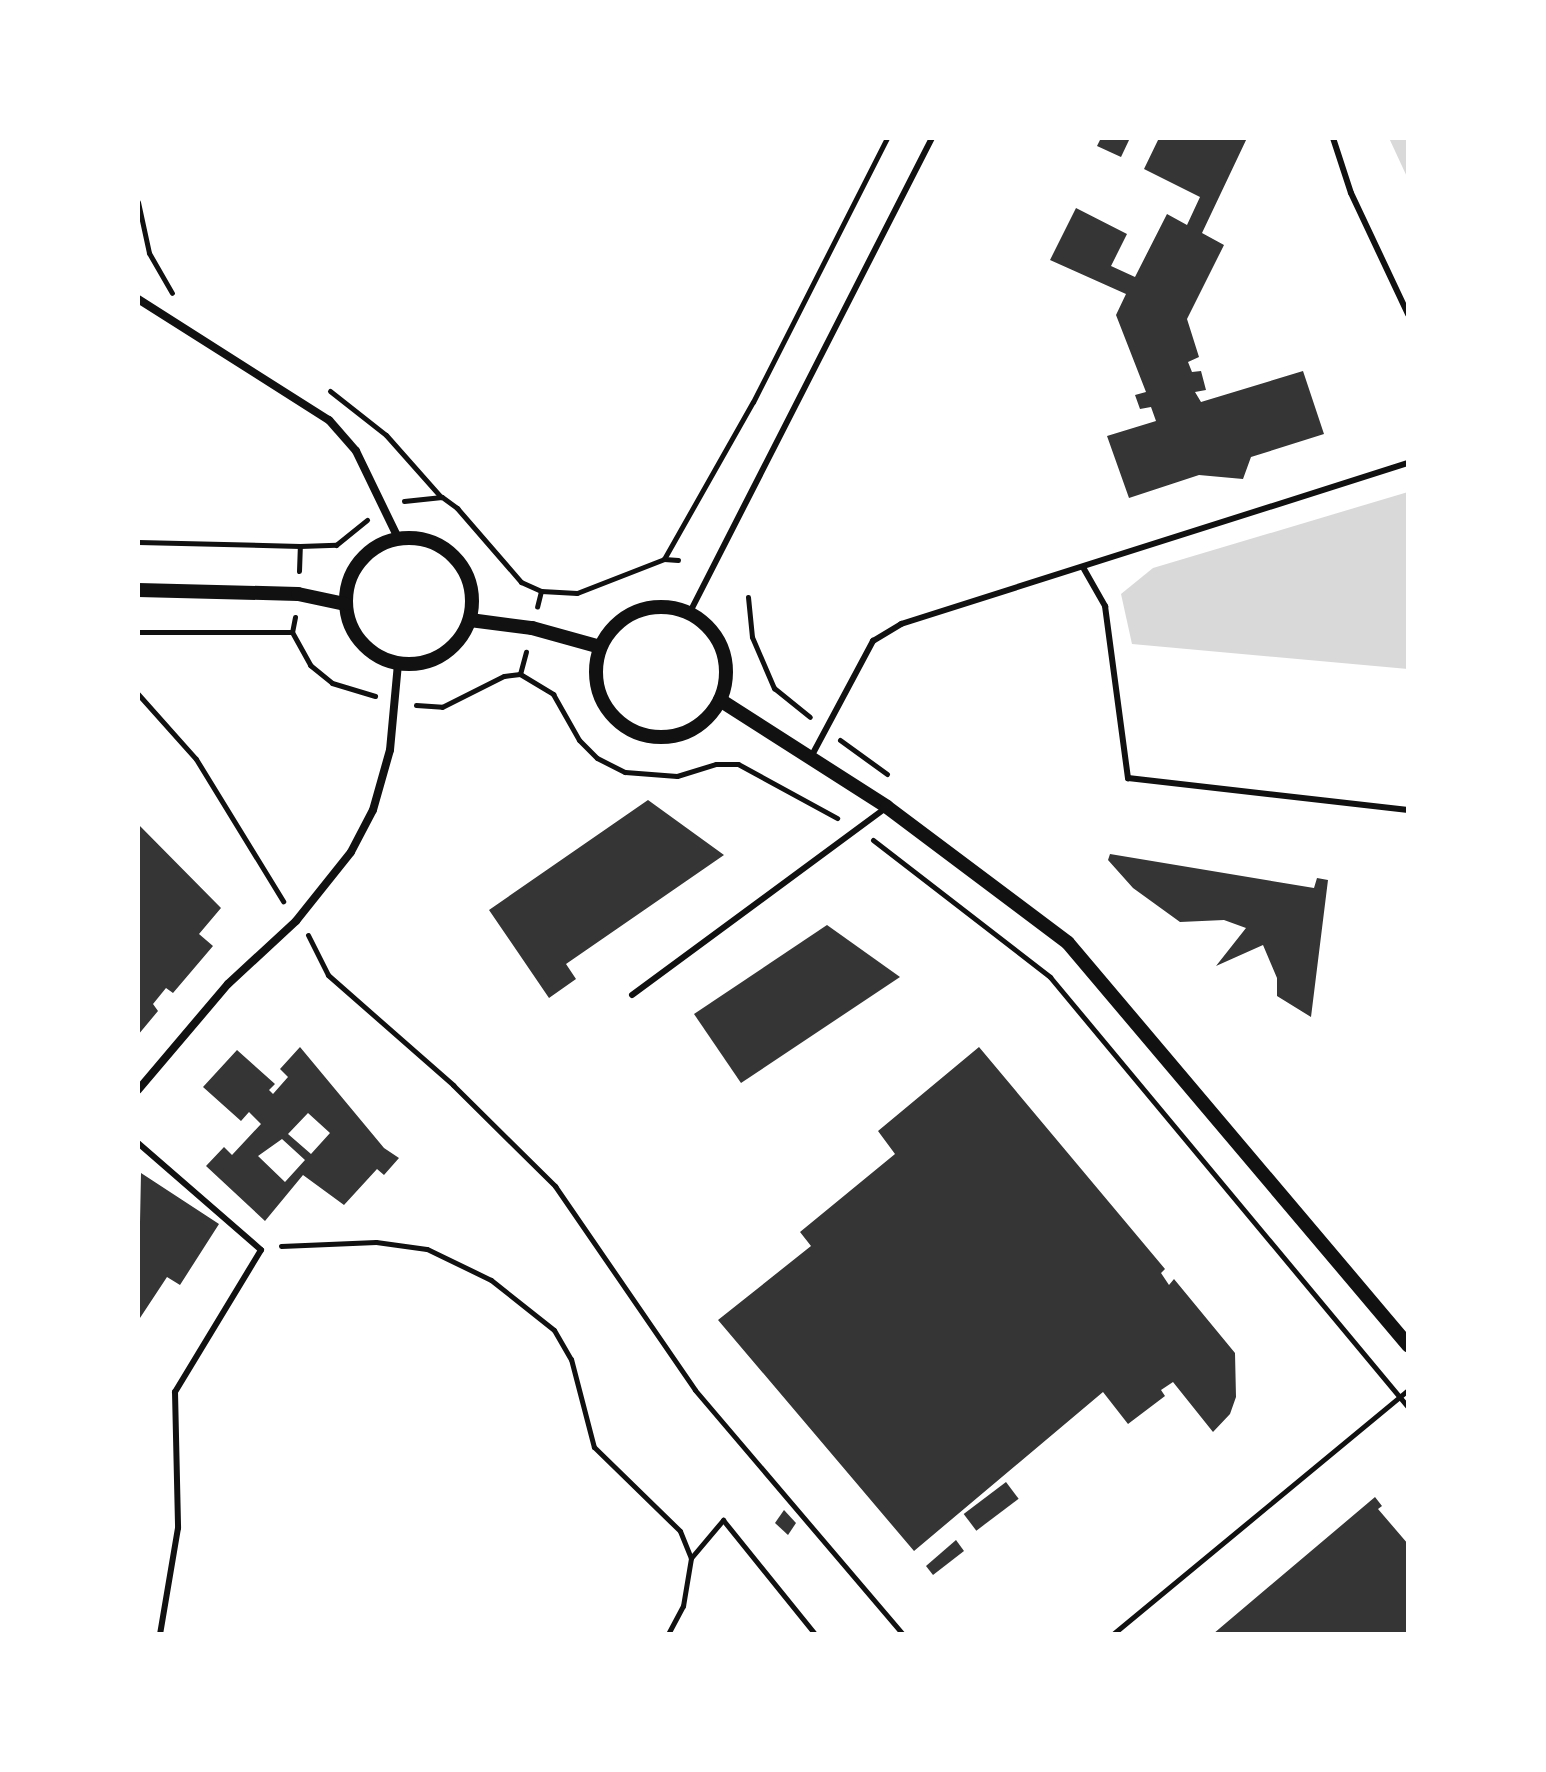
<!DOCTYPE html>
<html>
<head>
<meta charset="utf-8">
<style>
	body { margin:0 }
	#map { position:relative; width:1546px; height:1772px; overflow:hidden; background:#fff; font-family:"Source Sans 3",sans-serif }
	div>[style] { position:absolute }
	.water>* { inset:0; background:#d9d9d9 }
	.building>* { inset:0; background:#353535; transform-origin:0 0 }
	.path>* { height:5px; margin:-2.5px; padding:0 2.5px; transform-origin:2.5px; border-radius:2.5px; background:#111 }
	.service>* { height:6px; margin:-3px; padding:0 3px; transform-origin:3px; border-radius:3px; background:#111 }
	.minor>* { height:8px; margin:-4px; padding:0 4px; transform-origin:4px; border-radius:4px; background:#111 }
	.tertiary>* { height:14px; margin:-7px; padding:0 7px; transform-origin:7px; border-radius:7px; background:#111 }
	.tertiary>.ring { margin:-7px; padding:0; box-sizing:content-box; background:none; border:14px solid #111; border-radius:50% }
	span { translate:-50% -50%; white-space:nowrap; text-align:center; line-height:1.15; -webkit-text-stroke:7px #fff; paint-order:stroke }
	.frame { position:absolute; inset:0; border:140px solid #fff; pointer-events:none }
</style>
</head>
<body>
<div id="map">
	<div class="water">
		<div style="clip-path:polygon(1389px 138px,1408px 138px,1408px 179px)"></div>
		<div style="clip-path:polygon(1408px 492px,1408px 669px,1132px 644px,1121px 594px,1153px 568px)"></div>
	</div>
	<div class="building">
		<div style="clip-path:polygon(1101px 138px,1130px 138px,1121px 157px,1097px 146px)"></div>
		<div style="clip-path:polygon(1159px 138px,1247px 138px,1202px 233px,1224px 245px,1187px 319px,1199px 357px,1188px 362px,1192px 372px,1201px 371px,1206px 390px,1195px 392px,1201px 402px,1303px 371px,1324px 434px,1251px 457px,1243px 479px,1199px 475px,1129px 498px,1107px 436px,1156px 421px,1151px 407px,1140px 409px,1135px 395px,1146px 392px,1116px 315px,1126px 294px,1050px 260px,1076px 208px,1127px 234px,1111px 266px,1135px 277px,1167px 214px,1187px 225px,1200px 197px,1144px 169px)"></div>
		<div style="clip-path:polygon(648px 800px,724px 855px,566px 964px,576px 979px,549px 998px,489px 910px)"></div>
		<div style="clip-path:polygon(138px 824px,221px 908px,199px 934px,213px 946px,173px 993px,166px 988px,153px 1004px,158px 1011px,138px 1035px)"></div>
		<div style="clip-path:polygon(1110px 854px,1314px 888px,1317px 878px,1328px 880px,1311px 1017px,1277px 996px,1277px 978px,1263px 945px,1216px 966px,1246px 928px,1224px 920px,1180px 922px,1133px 888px,1108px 860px)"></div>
		<div style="clip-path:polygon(827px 925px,900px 977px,741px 1083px,694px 1014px)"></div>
		<div style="clip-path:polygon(evenodd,300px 1047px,384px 1148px,399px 1158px,384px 1175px,377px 1169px,344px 1205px,303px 1175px,265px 1221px,206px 1166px,224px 1147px,232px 1155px,261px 1124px,249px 1112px,241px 1121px,203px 1087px,237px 1050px,275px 1084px,269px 1090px,273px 1094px,288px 1077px,280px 1069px,300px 1047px,308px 1113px,330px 1133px,311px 1154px,288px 1134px,308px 1113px,300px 1047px,282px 1139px,305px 1160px,285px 1182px,258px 1156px,282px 1139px)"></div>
		<div style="clip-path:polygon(979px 1047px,1165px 1269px,1161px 1273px,1169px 1285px,1174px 1279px,1235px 1353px,1236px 1397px,1230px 1414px,1213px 1432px,1173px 1382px,1161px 1390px,1165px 1396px,1128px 1424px,1103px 1392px,914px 1551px,718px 1320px,811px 1246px,800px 1232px,895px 1154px,878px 1131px)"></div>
		<div style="clip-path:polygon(141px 1173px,219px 1224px,180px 1285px,167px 1277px,138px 1321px)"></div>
		<div style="left:1006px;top:1482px;width:21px;height:53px;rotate:53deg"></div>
		<div style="clip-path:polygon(1375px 1497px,1382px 1506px,1378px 1509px,1408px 1544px,1408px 1634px,1213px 1634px)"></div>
		<div style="clip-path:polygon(784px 1510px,796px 1523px,788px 1535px,775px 1523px)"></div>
		<div style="clip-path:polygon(956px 1540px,964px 1551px,933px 1575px,926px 1566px)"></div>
	</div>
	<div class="path">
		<div style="left:138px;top:202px;width:52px;rotate:77.8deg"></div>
		<div style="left:149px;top:253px;width:46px;rotate:60.1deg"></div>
		<div style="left:330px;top:391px;width:71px;rotate:38.2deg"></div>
		<div style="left:386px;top:435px;width:83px;rotate:48.4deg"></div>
		<div style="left:404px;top:501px;width:38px;rotate:-6deg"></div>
		<div style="left:442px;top:497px;width:19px;rotate:36deg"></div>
		<div style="left:457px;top:508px;width:98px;rotate:49.1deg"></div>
		<div style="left:521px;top:582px;width:22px;rotate:24deg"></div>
		<div style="left:541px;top:591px;width:16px;rotate:104deg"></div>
		<div style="left:138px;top:542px;width:162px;rotate:1.4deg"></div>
		<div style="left:664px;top:559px;width:180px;rotate:-60.5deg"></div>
		<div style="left:753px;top:402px;width:296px;rotate:-63.1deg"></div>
		<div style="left:299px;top:571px;width:25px;rotate:-88deg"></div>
		<div style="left:300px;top:546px;width:36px;rotate:-2deg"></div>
		<div style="left:336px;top:545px;width:40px;rotate:-39deg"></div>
		<div style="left:541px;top:591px;width:36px;rotate:3deg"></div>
		<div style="left:577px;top:593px;width:93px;rotate:-21.3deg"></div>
		<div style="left:664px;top:559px;width:14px;rotate:4deg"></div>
		<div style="left:748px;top:597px;width:40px;rotate:84.3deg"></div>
		<div style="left:752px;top:637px;width:56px;rotate:66.7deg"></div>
		<div style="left:774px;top:688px;width:46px;rotate:38.9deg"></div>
		<div style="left:295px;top:617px;width:15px;rotate:101deg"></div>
		<div style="left:292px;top:632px;width:38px;rotate:61deg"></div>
		<div style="left:310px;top:665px;width:28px;rotate:39deg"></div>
		<div style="left:332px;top:683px;width:45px;rotate:16.8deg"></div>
		<div style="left:138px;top:632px;width:154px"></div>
		<div style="left:520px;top:674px;width:23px;rotate:-75deg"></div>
		<div style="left:138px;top:694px;width:87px;rotate:48.3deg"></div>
		<div style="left:196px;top:759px;width:167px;rotate:58.5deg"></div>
		<div style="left:416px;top:705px;width:26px;rotate:4deg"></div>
		<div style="left:442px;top:707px;width:69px;rotate:-26.6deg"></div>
		<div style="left:504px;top:676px;width:16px;rotate:-7deg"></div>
		<div style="left:520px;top:674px;width:39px;rotate:31deg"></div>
		<div style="left:553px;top:694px;width:53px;rotate:60.5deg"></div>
		<div style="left:579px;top:740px;width:25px;rotate:45deg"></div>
		<div style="left:597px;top:758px;width:31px;rotate:27deg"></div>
		<div style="left:625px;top:772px;width:52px;rotate:4.4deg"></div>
		<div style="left:677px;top:776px;width:41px;rotate:-17.1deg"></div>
		<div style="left:716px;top:764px;width:22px"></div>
		<div style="left:738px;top:764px;width:113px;rotate:28.6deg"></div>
		<div style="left:840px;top:740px;width:58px;rotate:35.9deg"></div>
		<div style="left:873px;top:840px;width:224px;rotate:37.7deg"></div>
		<div style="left:1050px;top:977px;width:560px;rotate:50.22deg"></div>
		<div style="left:308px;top:935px;width:45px;rotate:63.4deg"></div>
		<div style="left:328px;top:975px;width:167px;rotate:41.3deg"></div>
		<div style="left:453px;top:1085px;width:144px;rotate:44.7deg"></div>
		<div style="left:555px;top:1186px;width:247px;rotate:55.5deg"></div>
		<div style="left:695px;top:1390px;width:321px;rotate:49.6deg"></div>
		<div style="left:281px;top:1246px;width:95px;rotate:-2.4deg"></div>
		<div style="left:376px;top:1242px;width:51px;rotate:7.8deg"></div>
		<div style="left:427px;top:1249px;width:71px;rotate:25.8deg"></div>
		<div style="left:491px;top:1280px;width:80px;rotate:38.4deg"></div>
		<div style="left:554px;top:1330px;width:34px;rotate:60deg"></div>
		<div style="left:571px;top:1359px;width:91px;rotate:75.4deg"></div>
		<div style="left:594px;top:1447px;width:120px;rotate:44.3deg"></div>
		<div style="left:680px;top:1531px;width:29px;rotate:68deg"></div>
		<div style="left:668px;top:1634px;width:32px;rotate:-62deg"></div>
		<div style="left:683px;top:1606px;width:49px;rotate:-80.5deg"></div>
		<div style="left:691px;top:1558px;width:50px;rotate:-49.9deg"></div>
		<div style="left:723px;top:1520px;width:146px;rotate:51.1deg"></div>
		<div style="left:1113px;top:1634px;width:383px;rotate:-39.6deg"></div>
	</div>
	<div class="service">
		<div style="left:1333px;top:138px;width:58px;rotate:71.9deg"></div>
		<div style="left:1351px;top:193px;width:134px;rotate:64.8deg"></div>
		<div style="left:1084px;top:569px;width:43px;rotate:60.4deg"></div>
		<div style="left:1105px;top:606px;width:174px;rotate:82.4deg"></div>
		<div style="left:1128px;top:778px;width:282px;rotate:6.5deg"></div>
		<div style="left:689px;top:614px;width:534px;rotate:-62.96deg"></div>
		<div style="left:811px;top:757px;width:132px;rotate:-61.9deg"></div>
		<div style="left:873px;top:641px;width:33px;rotate:-31deg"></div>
		<div style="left:901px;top:624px;width:532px;rotate:-17.62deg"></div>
		<div style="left:632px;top:995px;width:317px;rotate:-36.4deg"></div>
		<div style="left:138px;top:1143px;width:163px;rotate:41deg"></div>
		<div style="left:261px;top:1250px;width:166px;rotate:121.2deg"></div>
		<div style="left:175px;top:1392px;width:136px;rotate:88.7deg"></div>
		<div style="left:178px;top:1528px;width:108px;rotate:99.6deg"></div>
	</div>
	<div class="minor">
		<div style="left:138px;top:299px;width:226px;rotate:32.4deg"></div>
		<div style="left:329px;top:420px;width:41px;rotate:48.9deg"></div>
		<div style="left:356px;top:451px;width:97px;rotate:64.2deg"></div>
		<div style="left:138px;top:1090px;width:139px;rotate:-49.7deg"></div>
		<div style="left:228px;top:984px;width:93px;rotate:-42.8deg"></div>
		<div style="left:296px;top:921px;width:88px;rotate:-51.4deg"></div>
		<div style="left:351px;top:852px;width:47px;rotate:-62.4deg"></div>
		<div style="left:373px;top:810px;width:62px;rotate:-74.2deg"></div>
		<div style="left:390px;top:750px;width:86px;rotate:-84.7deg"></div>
	</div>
	<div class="tertiary">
		<div class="ring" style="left:346px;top:538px;width:112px;height:112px"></div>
		<div style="left:138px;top:590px;width:160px;rotate:1.4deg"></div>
		<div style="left:298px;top:594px;width:48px;rotate:12deg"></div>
		<div class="ring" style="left:596px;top:607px;width:116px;height:116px"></div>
		<div style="left:470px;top:620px;width:63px;rotate:7.4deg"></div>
		<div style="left:532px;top:628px;width:71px;rotate:15.6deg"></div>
		<div style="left:720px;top:700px;width:198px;rotate:32.6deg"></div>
		<div style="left:887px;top:807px;width:226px;rotate:36.9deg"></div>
		<div style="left:1068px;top:943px;width:527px;rotate:49.78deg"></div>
	</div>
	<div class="frame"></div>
</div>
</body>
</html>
